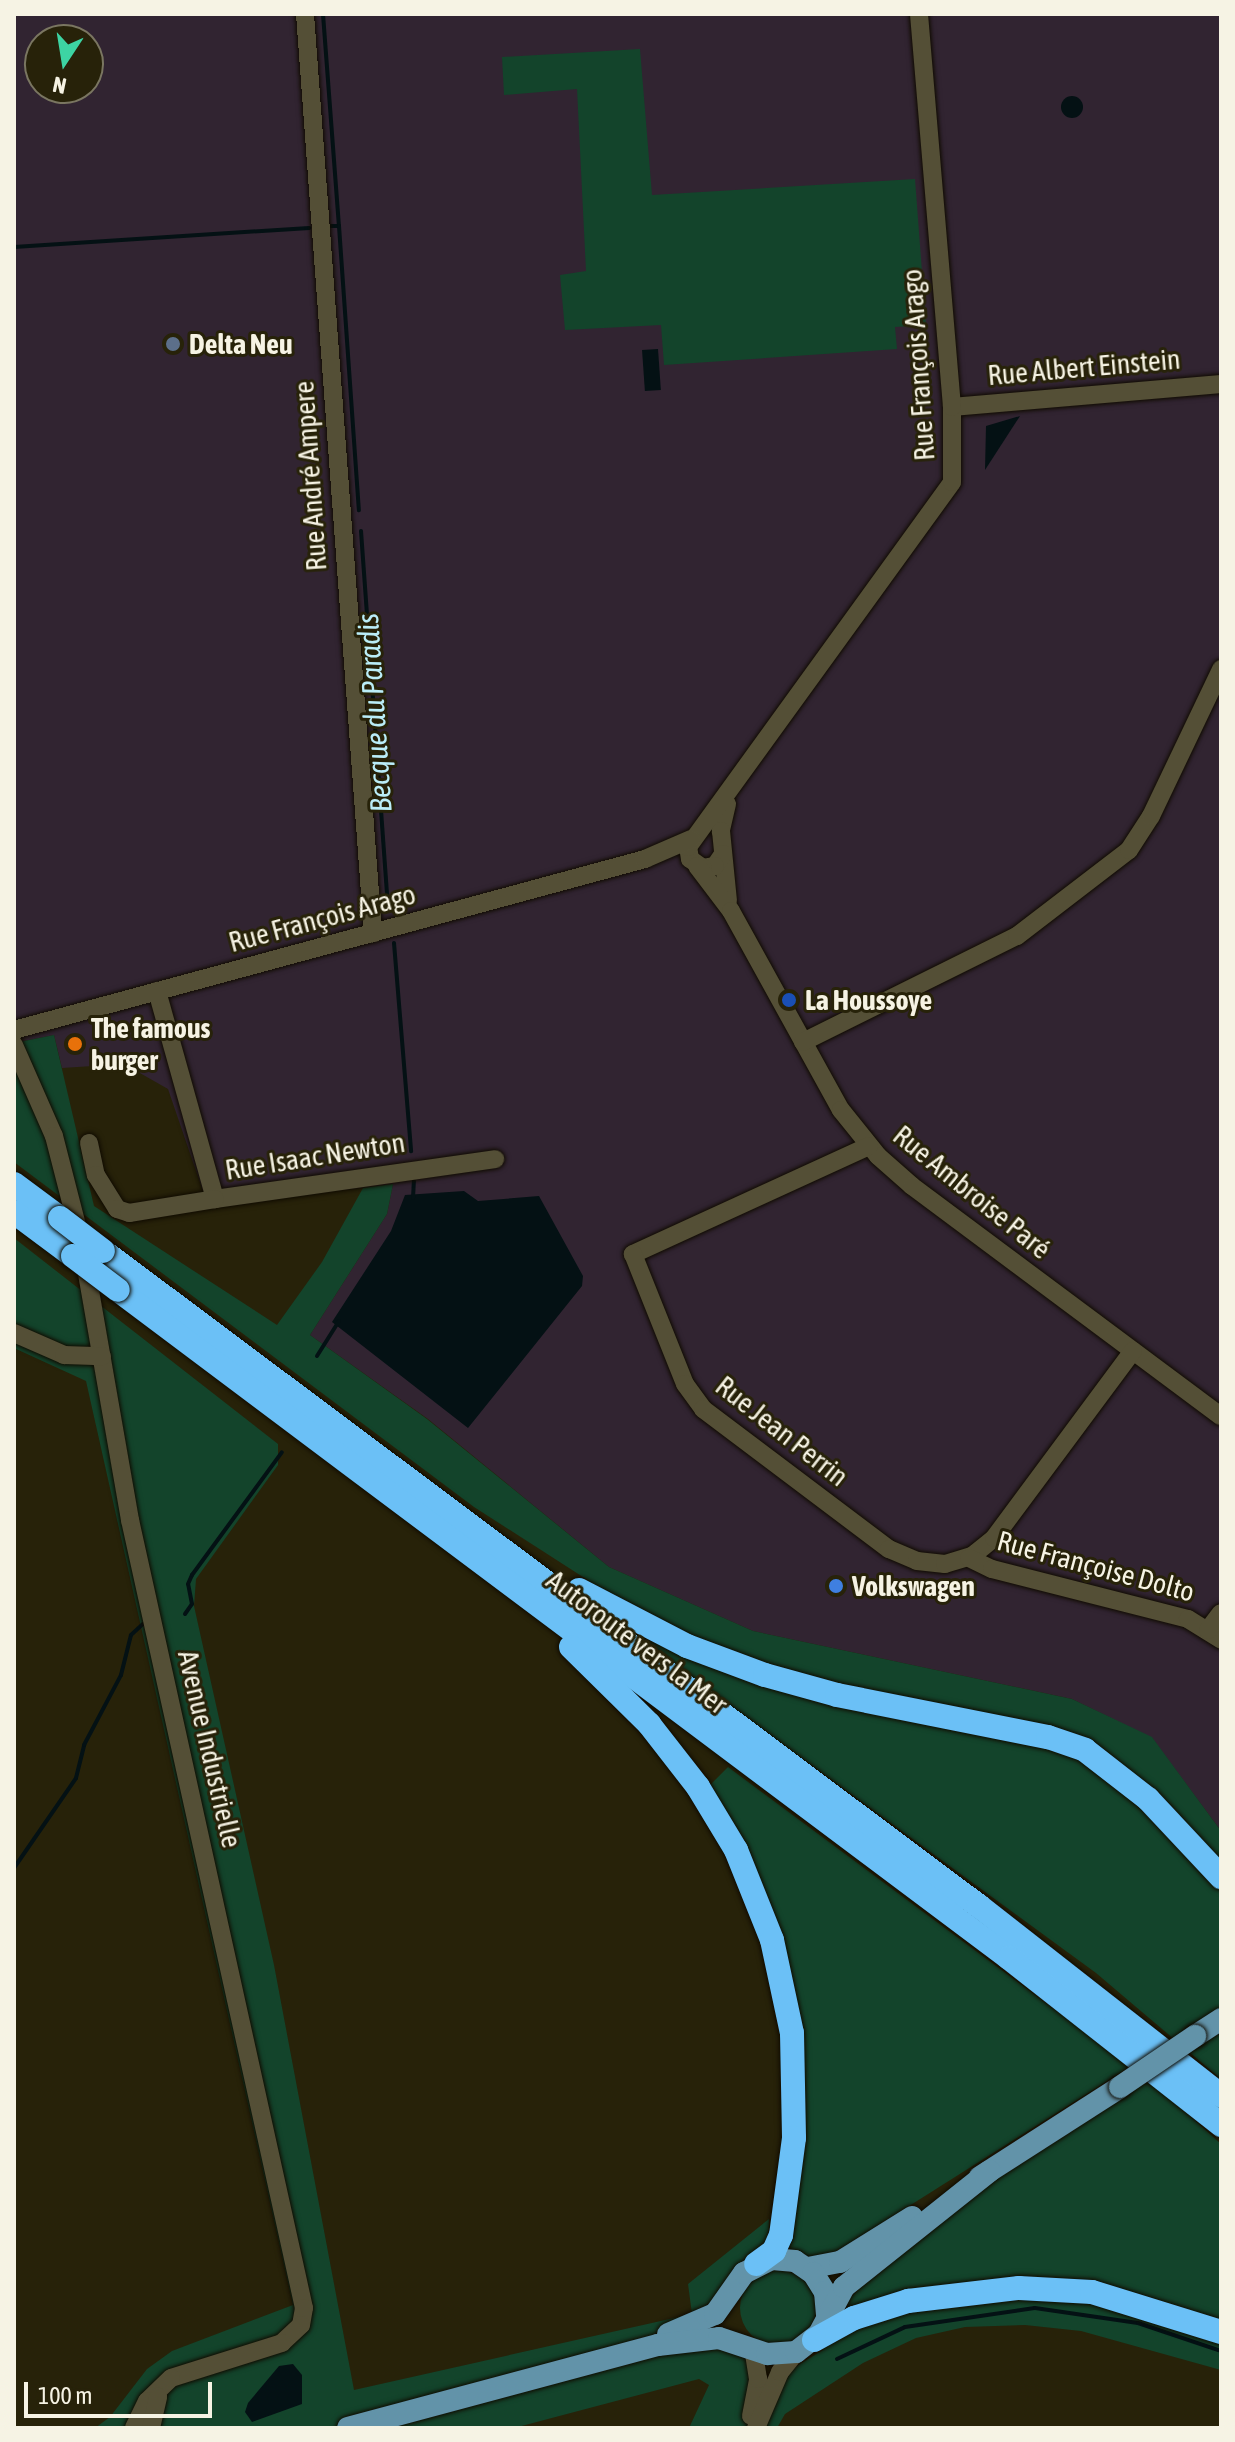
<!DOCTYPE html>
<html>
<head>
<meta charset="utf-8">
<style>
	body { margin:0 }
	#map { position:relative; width:1235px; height:2442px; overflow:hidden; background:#272209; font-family:"Asap Condensed",sans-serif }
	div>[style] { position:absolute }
	.industrial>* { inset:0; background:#312431 }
	.green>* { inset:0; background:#13442b }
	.round { border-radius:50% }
	.water>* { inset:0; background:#041114; transform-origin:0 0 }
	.stream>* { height:4px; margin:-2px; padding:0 2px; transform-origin:2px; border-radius:2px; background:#041114 }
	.roads { filter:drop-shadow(0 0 2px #100b00) drop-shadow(0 0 2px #100b00) }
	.minor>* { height:18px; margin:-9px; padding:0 9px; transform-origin:9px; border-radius:9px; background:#544f36 }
	.major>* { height:22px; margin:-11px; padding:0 11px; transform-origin:11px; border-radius:11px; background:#6293a9 }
	.highway>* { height:24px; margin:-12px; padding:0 12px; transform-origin:12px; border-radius:12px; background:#6bc0f6 }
	.bridges { filter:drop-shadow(0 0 2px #100b00) drop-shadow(0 0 2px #100b00) }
	.major-bridge>* { height:22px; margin:-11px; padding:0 11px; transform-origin:11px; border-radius:11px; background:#6293a9 }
	.highway-bridge>* { height:24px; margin:-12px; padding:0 12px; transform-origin:12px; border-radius:12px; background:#6bc0f6 }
	.dots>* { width:22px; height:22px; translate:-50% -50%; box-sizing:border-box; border:4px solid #272209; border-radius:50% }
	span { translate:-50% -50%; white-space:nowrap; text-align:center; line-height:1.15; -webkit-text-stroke:6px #272209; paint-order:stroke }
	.poi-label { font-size:28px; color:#f6f3e4; font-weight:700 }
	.left { translate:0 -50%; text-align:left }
	.street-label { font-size:28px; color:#f6f3e4 }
	.water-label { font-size:30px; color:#baedf8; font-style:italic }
	.frame { position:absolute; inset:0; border:16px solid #f6f3e4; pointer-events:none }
	.north { position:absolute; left:24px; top:24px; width:80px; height:80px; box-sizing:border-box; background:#272209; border:2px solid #7a7661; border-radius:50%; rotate:192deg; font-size:22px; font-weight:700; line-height:32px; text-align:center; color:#f6f3e4 }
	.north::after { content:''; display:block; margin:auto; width:28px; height:36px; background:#3dd4a3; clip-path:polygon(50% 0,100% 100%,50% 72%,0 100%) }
	.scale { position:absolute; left:24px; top:2382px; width:188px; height:36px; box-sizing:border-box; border:4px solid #f6f3e4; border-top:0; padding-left:10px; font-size:24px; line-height:28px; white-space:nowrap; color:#f6f3e4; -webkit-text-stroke:6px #272209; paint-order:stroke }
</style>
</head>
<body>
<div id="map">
	<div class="industrial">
		<div style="clip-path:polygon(evenodd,14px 14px,1221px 14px,1221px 1831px,1152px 1738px,1072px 1699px,753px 1631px,609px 1567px,428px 1419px,310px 1335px,387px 1214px,393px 1184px,208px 1206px,168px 1089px,124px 1064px,62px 1068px,54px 1035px,14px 1043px,14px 14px,40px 40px,88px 40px,88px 88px,40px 88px,40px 40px)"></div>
	</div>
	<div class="green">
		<div style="clip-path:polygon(640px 49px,652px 195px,915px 179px,926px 325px,895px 327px,897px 349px,664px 365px,661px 325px,565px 330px,560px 275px,586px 271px,577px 89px,504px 95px,502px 57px)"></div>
		<div style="clip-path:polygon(54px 1035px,94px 1206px,277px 1325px,322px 1262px,363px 1188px,393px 1184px,387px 1214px,310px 1335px,427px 1419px,609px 1567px,753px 1631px,1072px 1699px,1152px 1737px,1221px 1831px,1221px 2079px,1096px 1973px,636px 1637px,642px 1615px,474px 1507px,14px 1162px,14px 1043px)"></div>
		<div style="clip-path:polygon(14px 1238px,278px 1444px,278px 1465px,196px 1579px,194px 1606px,274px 1965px,354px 2390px,692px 2314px,688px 2284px,769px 2219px,768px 2246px,709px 2313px,716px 2344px,748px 2359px,775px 2397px,790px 2370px,823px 2350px,845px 2302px,880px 2270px,1004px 2171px,1150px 2080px,1221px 2144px,1221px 2370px,1081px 2331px,1025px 2325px,965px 2327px,916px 2338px,863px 2363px,785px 2414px,777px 2428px,689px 2428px,709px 2385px,699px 2379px,514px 2428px,95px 2428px,110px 2417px,147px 2369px,172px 2351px,293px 2305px,86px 1381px,14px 1348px)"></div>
		<div style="clip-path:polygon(728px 1767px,1131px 2066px,822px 2261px,784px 2250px,804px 2041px,710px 1785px)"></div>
		<div class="round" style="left:740px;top:2270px;width:76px;height:76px"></div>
	</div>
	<div class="water">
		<div class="round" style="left:1061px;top:96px;width:22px;height:22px"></div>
		<div style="left:658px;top:349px;width:41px;height:16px;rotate:86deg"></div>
		<div style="clip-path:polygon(1020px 416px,985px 470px,986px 426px)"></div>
		<div style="clip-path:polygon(464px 1191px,478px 1201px,539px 1196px,583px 1276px,582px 1286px,468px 1428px,332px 1322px,391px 1231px,405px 1195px)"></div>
		<div style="clip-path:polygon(293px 2364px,302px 2375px,302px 2404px,252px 2422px,245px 2412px,248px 2403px,279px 2366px)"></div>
	</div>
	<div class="stream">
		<div style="left:323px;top:14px;width:213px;rotate:85.7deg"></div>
		<div style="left:331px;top:226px;width:8px"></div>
		<div style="left:339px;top:226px;width:285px;rotate:86deg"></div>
		<div style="left:14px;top:247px;width:296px;rotate:-3.7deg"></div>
		<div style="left:361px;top:531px;width:366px;rotate:85.9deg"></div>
		<div style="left:394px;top:943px;width:209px;rotate:85.3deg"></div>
		<div style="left:413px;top:1198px;width:17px;rotate:-87deg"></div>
		<div style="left:317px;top:1356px;width:41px;rotate:-57.8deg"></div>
		<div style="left:185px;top:1614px;width:12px;rotate:-55deg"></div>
		<div style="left:192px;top:1604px;width:20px;rotate:-101deg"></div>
		<div style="left:188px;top:1584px;width:10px;rotate:-66deg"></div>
		<div style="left:192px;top:1575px;width:152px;rotate:-53.8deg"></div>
		<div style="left:14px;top:1868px;width:109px;rotate:-55.4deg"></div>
		<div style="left:76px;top:1778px;width:34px;rotate:-76deg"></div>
		<div style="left:84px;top:1745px;width:79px;rotate:-62.1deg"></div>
		<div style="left:121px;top:1675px;width:41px;rotate:-76deg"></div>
		<div style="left:131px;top:1635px;width:16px;rotate:-43deg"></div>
		<div style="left:837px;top:2359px;width:75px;rotate:-25.2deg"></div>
		<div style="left:905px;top:2327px;width:131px;rotate:-8.3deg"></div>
		<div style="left:1035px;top:2308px;width:104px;rotate:8.3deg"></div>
		<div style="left:1138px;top:2323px;width:88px;rotate:18.6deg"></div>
	</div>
	<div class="roads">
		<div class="minor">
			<div style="left:305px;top:14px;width:922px;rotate:85.77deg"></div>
			<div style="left:952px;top:407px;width:270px;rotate:-4.9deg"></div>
			<div style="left:727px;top:804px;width:28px;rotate:103deg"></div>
			<div style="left:721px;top:831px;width:70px;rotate:84.3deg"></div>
			<div style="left:723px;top:854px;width:14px;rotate:124deg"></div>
			<div style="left:715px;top:866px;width:12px;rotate:171deg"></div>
			<div style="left:703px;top:868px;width:16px;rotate:-145deg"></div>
			<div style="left:690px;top:859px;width:12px;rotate:-99deg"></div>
			<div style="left:688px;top:847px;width:450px;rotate:-54.1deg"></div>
			<div style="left:952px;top:482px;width:75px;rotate:-90deg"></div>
			<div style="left:952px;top:407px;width:394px;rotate:-94.8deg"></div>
			<div style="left:697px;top:866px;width:56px;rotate:52.9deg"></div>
			<div style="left:731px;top:911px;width:227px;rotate:61.1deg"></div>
			<div style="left:841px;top:1110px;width:59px;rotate:51.2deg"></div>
			<div style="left:878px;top:1156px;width:45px;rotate:41.4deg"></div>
			<div style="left:912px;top:1186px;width:385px;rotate:36.7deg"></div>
			<div style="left:157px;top:991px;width:216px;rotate:74.4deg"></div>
			<div style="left:215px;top:1199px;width:283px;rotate:-8.1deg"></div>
			<div style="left:14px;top:1030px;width:654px;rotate:-15.16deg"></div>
			<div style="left:645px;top:859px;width:50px;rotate:-23.5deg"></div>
			<div style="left:803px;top:1042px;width:239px;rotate:-26.4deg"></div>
			<div style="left:1017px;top:936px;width:141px;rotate:-37.5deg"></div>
			<div style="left:1129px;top:850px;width:40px;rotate:-57.1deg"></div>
			<div style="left:1151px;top:816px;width:163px;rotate:-64.5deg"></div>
			<div style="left:14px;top:1045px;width:99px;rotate:66.3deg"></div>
			<div style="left:54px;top:1136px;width:104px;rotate:75.6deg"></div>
			<div style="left:89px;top:1143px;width:33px;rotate:78deg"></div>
			<div style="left:96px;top:1175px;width:40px;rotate:58deg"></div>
			<div style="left:117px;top:1209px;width:13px;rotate:18deg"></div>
			<div style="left:129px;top:1213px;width:87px;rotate:-9.2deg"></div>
			<div style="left:869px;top:1146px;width:260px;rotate:155.4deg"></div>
			<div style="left:633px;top:1254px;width:140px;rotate:68.2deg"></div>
			<div style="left:685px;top:1384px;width:31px;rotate:54deg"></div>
			<div style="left:703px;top:1409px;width:233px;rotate:37deg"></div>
			<div style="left:889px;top:1549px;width:30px;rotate:23deg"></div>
			<div style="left:917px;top:1561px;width:28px;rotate:6deg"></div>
			<div style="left:945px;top:1564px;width:28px;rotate:-17deg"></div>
			<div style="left:972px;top:1556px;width:28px;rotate:-39deg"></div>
			<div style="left:994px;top:1538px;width:233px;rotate:-53.4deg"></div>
			<div style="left:85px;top:1262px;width:262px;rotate:80.1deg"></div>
			<div style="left:130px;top:1520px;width:807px;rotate:77.55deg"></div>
			<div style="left:304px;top:2308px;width:17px;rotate:100deg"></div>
			<div style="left:301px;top:2325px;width:26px;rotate:137deg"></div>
			<div style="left:282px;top:2343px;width:116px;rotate:162.5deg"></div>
			<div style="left:171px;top:2378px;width:33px;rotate:136deg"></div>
			<div style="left:147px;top:2401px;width:30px;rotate:116deg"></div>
			<div style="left:14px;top:1333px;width:55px;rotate:23.7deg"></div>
			<div style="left:64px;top:1355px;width:38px;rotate:2deg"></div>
			<div style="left:969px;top:1558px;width:25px;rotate:26deg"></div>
			<div style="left:992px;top:1569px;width:202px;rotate:14.3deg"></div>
			<div style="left:1188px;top:1619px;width:39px;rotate:32deg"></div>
			<div style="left:1208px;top:1630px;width:21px;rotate:-53deg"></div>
			<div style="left:751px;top:2416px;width:38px;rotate:-79deg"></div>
			<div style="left:758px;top:2379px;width:31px;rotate:-99deg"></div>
			<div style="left:151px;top:2428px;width:32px;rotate:-77deg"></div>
			<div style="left:756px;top:2428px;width:61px;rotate:-66.8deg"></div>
			<div style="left:780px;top:2372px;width:26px;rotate:-51deg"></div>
		</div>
		<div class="major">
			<div style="left:1195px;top:2036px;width:31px;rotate:-33deg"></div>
			<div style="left:980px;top:2177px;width:166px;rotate:-32.7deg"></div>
			<div style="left:808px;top:2268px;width:33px;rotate:-11deg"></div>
			<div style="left:840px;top:2262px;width:85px;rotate:-32deg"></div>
			<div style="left:668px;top:2334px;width:51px;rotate:-23.1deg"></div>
			<div style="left:715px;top:2314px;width:50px;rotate:-54.7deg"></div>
			<div style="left:744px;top:2273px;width:31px;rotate:-27deg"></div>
			<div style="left:772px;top:2259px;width:23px;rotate:5deg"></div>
			<div style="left:795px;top:2261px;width:22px;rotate:34deg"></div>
			<div style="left:813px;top:2273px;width:22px;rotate:58deg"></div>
			<div style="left:825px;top:2292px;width:22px;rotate:85deg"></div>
			<div style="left:348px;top:2428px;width:321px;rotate:-15deg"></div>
			<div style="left:658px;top:2345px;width:61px;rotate:-6.5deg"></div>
			<div style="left:719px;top:2338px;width:51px;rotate:18.4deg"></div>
			<div style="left:767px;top:2354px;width:29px;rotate:-4deg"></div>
			<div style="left:796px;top:2352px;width:29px;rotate:-38deg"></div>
			<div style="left:819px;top:2334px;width:53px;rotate:-62deg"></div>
			<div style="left:844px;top:2287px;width:186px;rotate:-38.5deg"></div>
		</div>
		<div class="highway">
			<div style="left:14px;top:1184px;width:57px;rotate:36.5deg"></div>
			<div style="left:14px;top:1212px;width:74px;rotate:36.7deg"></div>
			<div style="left:103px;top:1251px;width:1094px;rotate:36.79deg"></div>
			<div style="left:979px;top:1906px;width:308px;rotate:38.1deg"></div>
			<div style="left:118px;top:1290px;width:1114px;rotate:36.86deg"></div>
			<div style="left:1009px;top:1958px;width:270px;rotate:38.2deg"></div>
			<div style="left:579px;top:1590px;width:122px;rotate:27.4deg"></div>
			<div style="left:687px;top:1646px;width:83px;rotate:20.4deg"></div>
			<div style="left:765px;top:1675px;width:75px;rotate:15.5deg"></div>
			<div style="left:837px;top:1695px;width:215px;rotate:11.3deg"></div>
			<div style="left:1048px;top:1737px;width:39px;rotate:19deg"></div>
			<div style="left:1085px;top:1750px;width:80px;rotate:37.9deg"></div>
			<div style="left:1148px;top:1799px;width:107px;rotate:46.9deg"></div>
			<div style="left:571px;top:1647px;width:110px;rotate:44.6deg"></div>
			<div style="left:649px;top:1724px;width:80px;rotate:52.1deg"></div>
			<div style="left:698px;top:1787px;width:74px;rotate:58.9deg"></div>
			<div style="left:736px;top:1850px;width:97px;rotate:68.2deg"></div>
			<div style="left:772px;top:1940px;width:95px;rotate:77.9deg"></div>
			<div style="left:792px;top:2033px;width:105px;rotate:88.9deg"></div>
			<div style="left:794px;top:2138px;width:98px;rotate:97.6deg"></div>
			<div style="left:781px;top:2235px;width:17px;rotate:114deg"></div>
			<div style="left:774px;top:2251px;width:22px;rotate:144deg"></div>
			<div style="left:814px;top:2340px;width:46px;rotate:-28.8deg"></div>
			<div style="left:854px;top:2318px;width:57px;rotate:-17.5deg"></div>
			<div style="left:908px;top:2301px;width:112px;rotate:-6.7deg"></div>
			<div style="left:1019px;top:2288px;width:73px;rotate:3.1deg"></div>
			<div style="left:1092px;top:2292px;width:135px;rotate:17.2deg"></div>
		</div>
	</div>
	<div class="bridges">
		<div class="major-bridge">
			<div style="left:1120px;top:2087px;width:91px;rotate:-34.2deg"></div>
		</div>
		<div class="highway-bridge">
			<div style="left:60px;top:1218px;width:54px;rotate:37.5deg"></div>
			<div style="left:73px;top:1256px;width:56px;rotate:37.1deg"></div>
		</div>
	</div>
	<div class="dots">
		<div style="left:173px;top:344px;background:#5c6f8a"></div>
		<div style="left:789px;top:1000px;background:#1a4fb4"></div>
		<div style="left:75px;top:1044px;background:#e8710a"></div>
		<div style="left:836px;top:1586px;background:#3f7fe0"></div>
	</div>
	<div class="poi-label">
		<span class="left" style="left:189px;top:344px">Delta Neu</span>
		<span class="left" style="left:805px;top:1000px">La Houssoye</span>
		<span class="left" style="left:91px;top:1044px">The famous<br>burger</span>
		<span class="left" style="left:852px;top:1586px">Volkswagen</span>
	</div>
	<div class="street-label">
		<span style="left:918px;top:365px;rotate:-94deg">Rue François Arago</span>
		<span style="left:1084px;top:367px;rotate:-5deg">Rue Albert Einstein</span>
		<span style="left:310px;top:476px;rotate:-94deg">Rue André Ampere</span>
		<span style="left:322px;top:918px;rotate:-15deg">Rue François Arago</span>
		<span style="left:315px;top:1156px;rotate:-9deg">Rue Isaac Newton</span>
		<span style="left:972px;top:1192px;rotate:39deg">Rue Ambroise Paré</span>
		<span style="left:782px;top:1431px;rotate:38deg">Rue Jean Perrin</span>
		<span style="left:1096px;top:1566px;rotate:15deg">Rue Françoise Dolto</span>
		<span style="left:637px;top:1642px;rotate:37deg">Autoroute vers la Mer</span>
		<span style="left:210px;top:1749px;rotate:77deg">Avenue Industrielle</span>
	</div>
	<div class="water-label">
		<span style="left:374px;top:713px;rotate:-94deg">Becque du Paradis</span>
	</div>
	<div class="frame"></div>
	<div class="north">N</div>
	<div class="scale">100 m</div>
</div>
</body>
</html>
